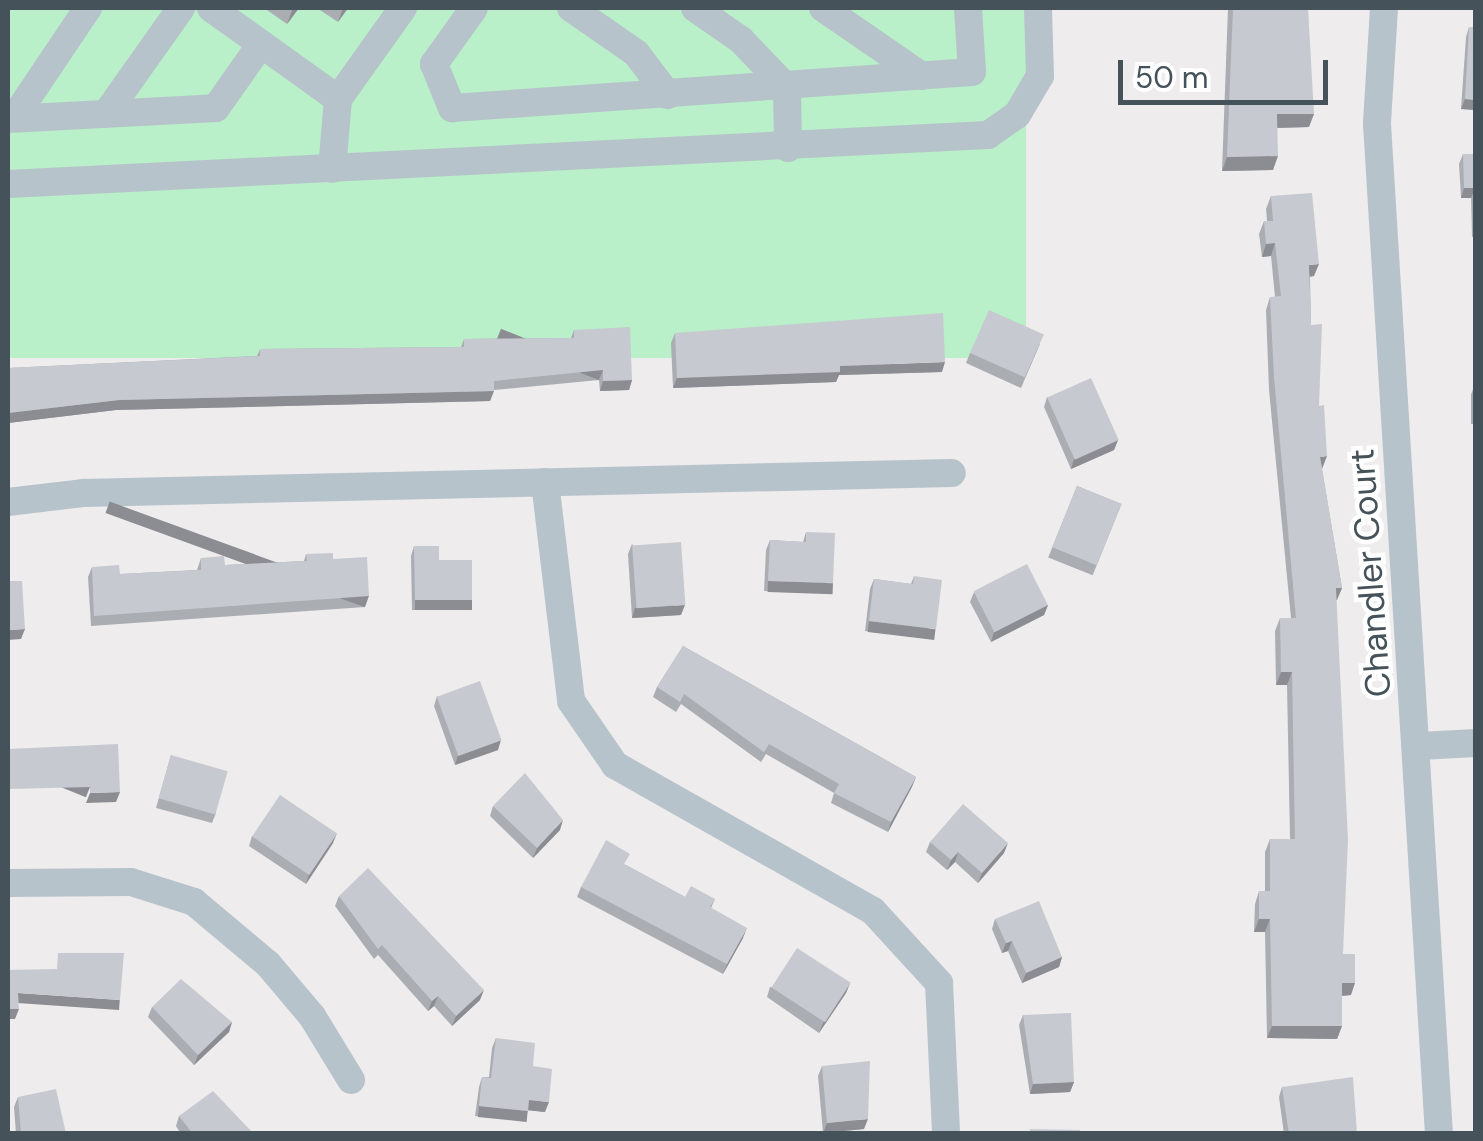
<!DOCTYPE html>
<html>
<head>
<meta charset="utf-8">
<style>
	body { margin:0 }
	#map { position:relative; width:1483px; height:1141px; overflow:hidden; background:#efeced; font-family:"DM Sans",sans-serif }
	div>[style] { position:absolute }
	.green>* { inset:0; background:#b9efc9; transform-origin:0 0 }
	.minor>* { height:28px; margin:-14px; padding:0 14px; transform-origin:14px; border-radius:14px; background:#b7c3ca }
	.wall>* { inset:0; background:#aaaeb3; transform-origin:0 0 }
	.shaded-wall>* { inset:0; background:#8b8d92; transform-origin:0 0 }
	.building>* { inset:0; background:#c6cad0; transform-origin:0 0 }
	span { translate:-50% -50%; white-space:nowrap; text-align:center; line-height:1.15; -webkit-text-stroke:9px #fff; paint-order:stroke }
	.street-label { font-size:35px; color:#45525a }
	.frame { position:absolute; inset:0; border:10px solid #45525a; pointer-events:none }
	.scale { position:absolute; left:1118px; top:60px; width:210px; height:45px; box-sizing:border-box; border:5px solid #45525a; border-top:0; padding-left:12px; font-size:30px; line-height:35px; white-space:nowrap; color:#45525a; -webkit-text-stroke:8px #fff; paint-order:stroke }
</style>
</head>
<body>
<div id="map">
	<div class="green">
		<div style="left:8px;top:8px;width:1018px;height:350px"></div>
	</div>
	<div class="minor">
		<div style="left:211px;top:8px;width:156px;rotate:35.6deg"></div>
		<div style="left:338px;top:99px;width:70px;rotate:94.9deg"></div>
		<div style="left:474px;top:8px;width:69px;rotate:125.5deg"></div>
		<div style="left:434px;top:64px;width:48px;rotate:67.8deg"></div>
		<div style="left:452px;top:108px;width:521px;rotate:-3.96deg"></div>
		<div style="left:972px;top:72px;width:64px;rotate:-93.6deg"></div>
		<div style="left:571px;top:8px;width:79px;rotate:34.7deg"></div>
		<div style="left:636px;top:53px;width:53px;rotate:52.7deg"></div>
		<div style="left:695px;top:8px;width:56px;rotate:34.8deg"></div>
		<div style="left:741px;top:40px;width:66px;rotate:46.2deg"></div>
		<div style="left:787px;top:88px;width:60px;rotate:89deg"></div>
		<div style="left:823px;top:8px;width:120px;rotate:34.5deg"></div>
		<div style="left:1384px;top:8px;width:116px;rotate:93.5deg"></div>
		<div style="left:1377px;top:124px;width:1012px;rotate:86.49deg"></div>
		<div style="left:338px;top:99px;width:112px;rotate:-54.5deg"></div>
		<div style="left:106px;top:114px;width:130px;rotate:-54.7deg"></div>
		<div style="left:14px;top:118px;width:133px;rotate:-56.1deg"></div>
		<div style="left:8px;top:119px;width:208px;rotate:-3deg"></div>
		<div style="left:216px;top:108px;width:78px;rotate:-54.9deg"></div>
		<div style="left:8px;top:184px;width:981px;rotate:-2.86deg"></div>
		<div style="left:988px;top:135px;width:35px;rotate:-35deg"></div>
		<div style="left:1017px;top:115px;width:45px;rotate:-59.5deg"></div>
		<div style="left:1040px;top:76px;width:68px;rotate:-91.7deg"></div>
		<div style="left:545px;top:482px;width:221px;rotate:83.2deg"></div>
		<div style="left:571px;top:701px;width:78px;rotate:55.5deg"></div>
		<div style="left:615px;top:765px;width:296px;rotate:29.5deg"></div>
		<div style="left:873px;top:911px;width:98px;rotate:47.5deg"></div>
		<div style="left:939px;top:983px;width:151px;rotate:87.3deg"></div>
		<div style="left:8px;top:502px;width:77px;rotate:-6.8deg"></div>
		<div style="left:84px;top:493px;width:868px;rotate:-1.32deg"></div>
		<div style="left:1420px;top:746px;width:56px;rotate:-3.1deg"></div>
		<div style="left:8px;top:883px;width:123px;rotate:-0.5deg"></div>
		<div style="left:131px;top:882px;width:66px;rotate:17.6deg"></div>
		<div style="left:194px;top:902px;width:97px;rotate:40deg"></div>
		<div style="left:268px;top:964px;width:68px;rotate:49.8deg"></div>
		<div style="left:312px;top:1016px;width:75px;rotate:58.6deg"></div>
	</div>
	<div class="wall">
		<div style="clip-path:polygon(264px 8px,299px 8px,287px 24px)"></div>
		<div style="clip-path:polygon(317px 8px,348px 8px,338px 22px)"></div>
		<div style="clip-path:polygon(1228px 8px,1308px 8px,1309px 127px,1277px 128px,1273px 170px,1222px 171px)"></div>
		<div style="clip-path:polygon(1469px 27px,1476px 110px,1461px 109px,1466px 37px)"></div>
		<div style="clip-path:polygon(1463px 154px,1476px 154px,1476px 237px,1472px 237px,1471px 198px,1461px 198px,1459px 164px)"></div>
		<div style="clip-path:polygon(1271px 196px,1314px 276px,1310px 277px,1311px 325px,1322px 469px,1342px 588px,1336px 601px,1343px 954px,1351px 995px,1342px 996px,1342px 1026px,1337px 1039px,1267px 1038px,1265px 932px,1254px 932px,1255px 904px,1259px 891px,1265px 891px,1265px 852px,1270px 839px,1290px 839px,1287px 685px,1276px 685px,1275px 631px,1280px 618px,1291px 618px,1269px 390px,1266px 310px,1270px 297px,1275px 297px,1271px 256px,1262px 257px,1259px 234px,1264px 221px,1267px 221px,1266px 209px)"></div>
		<div style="clip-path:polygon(574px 330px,632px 380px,629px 390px,600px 391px,599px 380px,494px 390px,490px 401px,116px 410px,8px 423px,8px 368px,257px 356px,260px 349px,461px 347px,464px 339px,571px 338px)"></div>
		<div style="clip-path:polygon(675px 333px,942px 372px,839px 375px,836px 382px,673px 388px,671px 343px)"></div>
		<div style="clip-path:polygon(1040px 344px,1021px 388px,966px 363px,970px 353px)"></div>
		<div style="clip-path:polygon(1476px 382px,1476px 424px,1471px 424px,1471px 394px)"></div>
		<div style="clip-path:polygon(1047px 397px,1118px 440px,1114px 450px,1071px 469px,1044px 407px)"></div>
		<div style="left:1077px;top:486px;width:48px;height:77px;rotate:22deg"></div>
		<div style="clip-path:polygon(806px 532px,830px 593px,764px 591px,766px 550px,770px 540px,803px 542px)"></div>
		<div style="clip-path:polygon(632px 544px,681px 615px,632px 618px,628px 554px)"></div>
		<div style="clip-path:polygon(414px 546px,439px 560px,472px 600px,468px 610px,412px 610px,411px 556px)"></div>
		<div style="clip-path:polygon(306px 554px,333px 559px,365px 607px,91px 626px,88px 577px,92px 567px,120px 574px,197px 570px,201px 558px,225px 565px,304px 561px)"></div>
		<div style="clip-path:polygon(914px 576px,932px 639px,865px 631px,870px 589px,874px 579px,911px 584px)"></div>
		<div style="clip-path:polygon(974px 592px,1048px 605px,1044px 615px,991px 642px,970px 602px)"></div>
		<div style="clip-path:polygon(683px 646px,916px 777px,888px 832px,831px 803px,834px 793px,766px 754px,761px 762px,681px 704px,676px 712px,653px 697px,657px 687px)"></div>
		<div style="clip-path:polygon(437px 696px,498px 750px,455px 765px,434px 706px)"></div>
		<div style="clip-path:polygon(171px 755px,216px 813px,212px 823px,156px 808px)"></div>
		<div style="clip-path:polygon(493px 806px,560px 830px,533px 858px,490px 816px)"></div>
		<div style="clip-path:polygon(252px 836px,333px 843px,306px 884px,249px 846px)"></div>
		<div style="clip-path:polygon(930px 842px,1004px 853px,978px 883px,955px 862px,947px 870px,926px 852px)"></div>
		<div style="clip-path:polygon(626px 865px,685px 897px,715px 899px,711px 908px,743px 938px,723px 974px,577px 897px,581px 887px)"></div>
		<div style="clip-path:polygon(339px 896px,480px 1000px,452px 1026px,434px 1006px,428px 1011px,378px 955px,374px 959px,335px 906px)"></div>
		<div style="clip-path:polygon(995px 919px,1062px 957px,1059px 967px,1022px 983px,1008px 951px,1002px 953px,992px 929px)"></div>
		<div style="clip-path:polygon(850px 983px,846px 993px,819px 1033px,767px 997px,770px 987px)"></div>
		<div style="clip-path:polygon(152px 1007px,232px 1022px,229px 1032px,194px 1065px,148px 1017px)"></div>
		<div style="clip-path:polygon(1023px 1015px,1074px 1082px,1070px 1092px,1030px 1094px,1019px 1025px)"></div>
		<div style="clip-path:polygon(496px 1038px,545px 1112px,528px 1110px,524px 1121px,475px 1116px,479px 1087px,482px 1077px,489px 1077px,492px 1048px)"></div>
		<div style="clip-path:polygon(822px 1066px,864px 1129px,823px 1133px,818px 1076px)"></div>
		<div style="clip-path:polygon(1282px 1087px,1357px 1134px,1284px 1134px,1279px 1097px)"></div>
		<div style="clip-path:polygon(18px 1097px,66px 1134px,16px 1134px,14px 1107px)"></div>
		<div style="clip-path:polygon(179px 1116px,254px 1134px,181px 1134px,176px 1126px)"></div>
	</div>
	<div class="shaded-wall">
		<div style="clip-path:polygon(293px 8px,299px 8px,287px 24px)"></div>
		<div style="clip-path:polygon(343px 8px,348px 8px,338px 22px)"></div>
		<div style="clip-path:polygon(1465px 99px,1476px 100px,1476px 110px,1461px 109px)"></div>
		<div style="clip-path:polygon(1277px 114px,1314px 114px,1309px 127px,1272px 128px)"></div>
		<div style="clip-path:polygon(1278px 156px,1273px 170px,1222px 171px,1227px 157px)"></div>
		<div style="clip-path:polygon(1464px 188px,1475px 188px,1471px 198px,1461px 198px)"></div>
		<div style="clip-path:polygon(1275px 243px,1271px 256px,1262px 257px,1266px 244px)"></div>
		<div style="clip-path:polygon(1319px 264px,1314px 276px,1304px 277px,1309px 265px)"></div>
		<div style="clip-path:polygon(945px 362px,942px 372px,839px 375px,836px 382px,673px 388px,677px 378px,840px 366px)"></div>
		<div style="left:603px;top:370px;width:11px;height:110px;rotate:112deg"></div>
		<div style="clip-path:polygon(632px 380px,629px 390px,600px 391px,603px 381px)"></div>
		<div style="clip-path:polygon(494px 391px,490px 401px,116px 410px,8px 423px,8px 413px,119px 400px)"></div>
		<div style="clip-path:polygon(1118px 440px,1114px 450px,1071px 469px,1074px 459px)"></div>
		<div style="clip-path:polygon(1327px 456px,1322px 469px,1320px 457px)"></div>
		<div style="left:768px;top:581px;width:65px;height:11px;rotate:2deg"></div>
		<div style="clip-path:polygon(1336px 588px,1342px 588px,1337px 600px,1331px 601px)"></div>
		<div style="left:369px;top:596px;width:12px;height:276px;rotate:110deg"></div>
		<div style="left:415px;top:600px;width:57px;height:10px"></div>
		<div style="clip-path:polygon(685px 605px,681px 615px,632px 618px,635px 608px)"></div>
		<div style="clip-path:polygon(1048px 605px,1044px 615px,991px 642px,994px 632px)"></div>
		<div style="left:869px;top:621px;width:67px;height:11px;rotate:7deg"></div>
		<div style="clip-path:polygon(25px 629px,21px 639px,8px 640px,8px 630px)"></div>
		<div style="clip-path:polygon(1281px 672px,1292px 672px,1287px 685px,1276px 685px)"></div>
		<div style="clip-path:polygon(501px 740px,498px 750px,455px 765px,458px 755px)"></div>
		<div style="clip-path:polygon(916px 777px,912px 787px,888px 832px,891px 822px)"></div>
		<div style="left:90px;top:787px;width:11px;height:82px;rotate:112deg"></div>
		<div style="clip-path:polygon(120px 792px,116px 802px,86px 803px,90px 793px)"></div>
		<div style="clip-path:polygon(563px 820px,560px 830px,533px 858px,537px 848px)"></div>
		<div style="clip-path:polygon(337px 833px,333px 843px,306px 884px,309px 874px)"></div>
		<div style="clip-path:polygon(1008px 843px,1004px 853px,978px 883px,982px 873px)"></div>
		<div style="clip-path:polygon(958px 852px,955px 862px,947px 870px,951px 860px)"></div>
		<div style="clip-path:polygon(1259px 919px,1270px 919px,1265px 932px,1254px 932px)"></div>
		<div style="clip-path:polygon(747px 928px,743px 938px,723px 974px,727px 964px)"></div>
		<div style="clip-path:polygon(1012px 941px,1008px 951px,1002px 953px,1006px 943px)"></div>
		<div style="clip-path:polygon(1062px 957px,1059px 967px,1022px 983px,1026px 973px)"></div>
		<div style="clip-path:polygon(850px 983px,846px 993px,819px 1033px,823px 1023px)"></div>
		<div style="clip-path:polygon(1342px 983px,1355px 983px,1351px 995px,1338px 996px)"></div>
		<div style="clip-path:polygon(484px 990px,480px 1000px,452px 1026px,456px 1016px)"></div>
		<div style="left:18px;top:993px;width:102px;height:10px;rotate:4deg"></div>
		<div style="clip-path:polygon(438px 996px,434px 1006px,428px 1011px,432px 1001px)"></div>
		<div style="clip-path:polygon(8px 1009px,19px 1009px,15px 1019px,8px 1019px)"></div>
		<div style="clip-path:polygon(232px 1022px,229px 1032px,194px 1065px,198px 1055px)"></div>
		<div style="clip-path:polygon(1272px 1026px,1342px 1026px,1337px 1039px,1267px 1038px)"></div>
		<div style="clip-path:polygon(1074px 1082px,1070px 1092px,1030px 1094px,1033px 1084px)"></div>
		<div style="clip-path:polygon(529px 1100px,549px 1102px,545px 1112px,525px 1110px)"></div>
		<div style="left:479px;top:1106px;width:49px;height:11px;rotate:6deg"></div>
		<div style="clip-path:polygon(868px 1119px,864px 1129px,823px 1133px,827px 1123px)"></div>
	</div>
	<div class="building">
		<div style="clip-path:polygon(1233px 8px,1308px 8px,1314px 114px,1277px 114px,1278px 156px,1227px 157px)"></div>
		<div style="clip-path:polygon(1469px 27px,1476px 27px,1476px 100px,1465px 99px)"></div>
		<div style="clip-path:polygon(1463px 154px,1476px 154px,1476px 208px,1475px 188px,1464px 188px)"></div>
		<div style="clip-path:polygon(1312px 193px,1319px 264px,1309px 265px,1311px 325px,1322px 324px,1319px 406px,1324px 405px,1327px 456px,1320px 457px,1342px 588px,1336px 588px,1348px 840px,1343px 954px,1355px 954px,1355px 983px,1342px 983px,1342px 1026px,1272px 1026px,1270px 919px,1259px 919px,1259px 891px,1270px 891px,1270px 839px,1295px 839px,1292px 672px,1281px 672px,1280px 618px,1296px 618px,1274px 377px,1270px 297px,1281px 296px,1275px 243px,1266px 244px,1264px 221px,1273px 221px,1271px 196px)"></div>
		<div style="left:989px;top:310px;width:60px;height:47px;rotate:24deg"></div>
		<div style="clip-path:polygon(943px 313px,945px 362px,840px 366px,840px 372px,677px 378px,675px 333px)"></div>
		<div style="clip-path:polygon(630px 327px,632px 380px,603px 381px,603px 370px,494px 381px,494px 391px,119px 400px,8px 413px,8px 368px,260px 356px,260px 349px,464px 347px,464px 339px,574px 338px,574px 330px)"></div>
		<div style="left:1091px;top:378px;width:68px;height:48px;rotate:66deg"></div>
		<div style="left:1077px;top:486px;width:48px;height:66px;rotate:22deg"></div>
		<div style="clip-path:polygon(806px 532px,835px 533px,833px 583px,768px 581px,770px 540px,806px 542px)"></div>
		<div style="left:681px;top:542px;width:63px;height:49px;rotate:86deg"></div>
		<div style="clip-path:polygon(414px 546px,439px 546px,439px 560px,472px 560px,472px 600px,415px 600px)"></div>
		<div style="clip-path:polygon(333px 553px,333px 559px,367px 557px,369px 596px,94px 616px,92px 567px,119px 565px,120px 574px,201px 570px,201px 558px,224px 556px,225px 565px,307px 561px,306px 554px)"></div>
		<div style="left:1027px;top:564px;width:46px;height:60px;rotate:63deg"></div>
		<div style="clip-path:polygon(914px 576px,942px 580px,936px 629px,869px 621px,874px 579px,913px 584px)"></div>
		<div style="clip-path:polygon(8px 581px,22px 581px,25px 629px,8px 630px)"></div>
		<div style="clip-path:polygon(683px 646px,916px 777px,891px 822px,834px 793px,839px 784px,769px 744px,764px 752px,684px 694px,680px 702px,657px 687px)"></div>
		<div style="left:480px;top:681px;width:63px;height:46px;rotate:70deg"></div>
		<div style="clip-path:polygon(118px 744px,120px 792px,90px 793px,90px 787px,8px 789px,8px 749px)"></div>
		<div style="left:171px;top:755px;width:59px;height:45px;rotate:16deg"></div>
		<div style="clip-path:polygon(525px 773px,563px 820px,537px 848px,493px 806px)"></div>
		<div style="left:280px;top:795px;width:69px;height:50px;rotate:34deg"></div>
		<div style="clip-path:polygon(963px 804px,1008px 843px,982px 873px,958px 852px,951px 860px,930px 842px)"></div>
		<div style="clip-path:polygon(606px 840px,630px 854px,624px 864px,685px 897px,691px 886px,715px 899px,710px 907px,747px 928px,727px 964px,581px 887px)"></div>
		<div style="clip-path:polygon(368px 868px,484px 990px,456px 1016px,438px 996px,432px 1001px,382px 945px,378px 949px,339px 896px)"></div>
		<div style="clip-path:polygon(1039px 901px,1062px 957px,1026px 973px,1012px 941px,1006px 943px,995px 919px)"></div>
		<div style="left:797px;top:948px;width:64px;height:47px;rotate:33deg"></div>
		<div style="clip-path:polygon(58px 953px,124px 953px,120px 1000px,18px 993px,19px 1009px,8px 1009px,8px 970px,57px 969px)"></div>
		<div style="clip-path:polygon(181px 979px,232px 1022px,198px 1055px,152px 1007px)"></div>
		<div style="clip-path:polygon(1071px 1013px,1074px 1082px,1033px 1084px,1023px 1015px)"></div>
		<div style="clip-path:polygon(496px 1038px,535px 1043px,533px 1066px,552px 1069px,549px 1102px,529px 1100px,528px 1111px,479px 1106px,482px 1077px,491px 1078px)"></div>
		<div style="clip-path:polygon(870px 1061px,868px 1119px,827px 1123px,822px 1066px)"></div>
		<div style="clip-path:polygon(1353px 1077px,1357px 1133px,1289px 1134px,1282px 1087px)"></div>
		<div style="clip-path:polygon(56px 1089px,66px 1134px,21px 1134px,18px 1097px)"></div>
		<div style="clip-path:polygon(213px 1091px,254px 1134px,193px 1134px,179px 1116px)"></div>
		<div style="clip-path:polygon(1030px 1129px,1080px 1130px,1080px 1134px,1030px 1134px)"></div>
	</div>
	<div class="street-label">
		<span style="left:1370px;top:573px;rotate:-94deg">Chandler Court</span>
	</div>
	<div class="frame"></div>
	<div class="scale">50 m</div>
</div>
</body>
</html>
